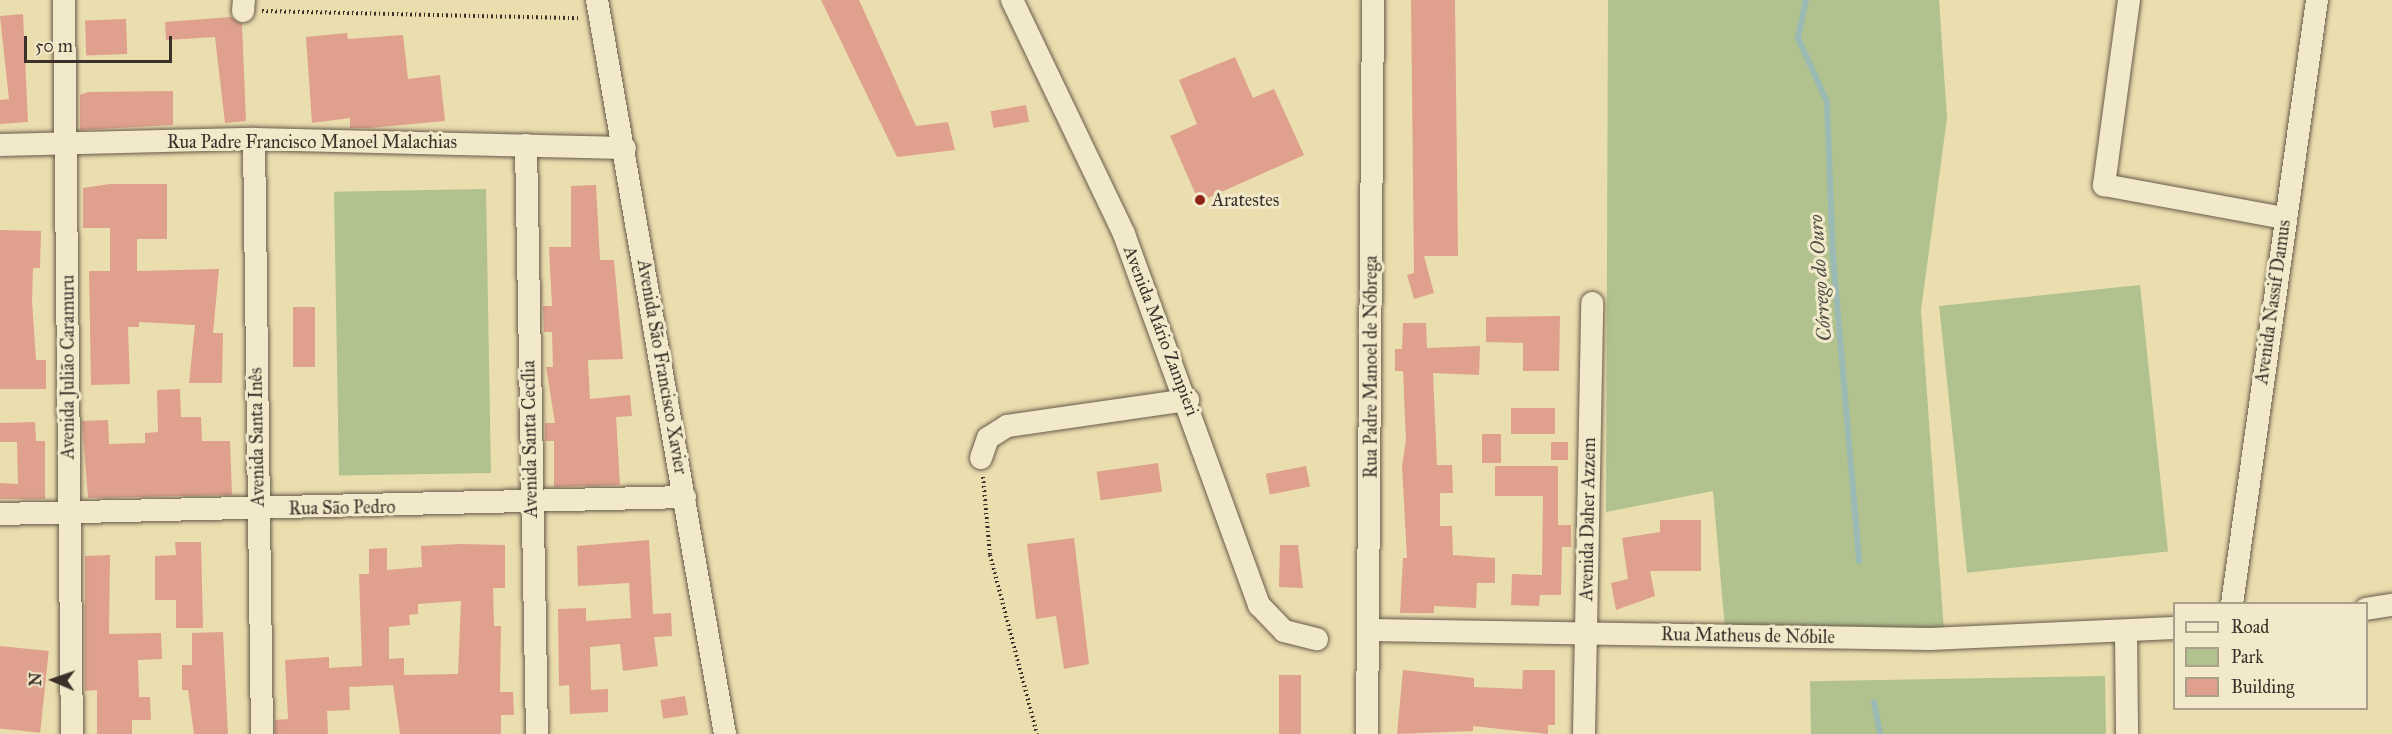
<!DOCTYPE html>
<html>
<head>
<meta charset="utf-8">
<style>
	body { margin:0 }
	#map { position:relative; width:2392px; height:734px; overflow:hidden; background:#eaddae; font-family:"IM FELL Great Primer",serif }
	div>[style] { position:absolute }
	.green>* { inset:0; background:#b1c28f; transform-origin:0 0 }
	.stream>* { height:6px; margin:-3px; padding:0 3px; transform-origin:3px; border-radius:3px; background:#9bbab4 }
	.building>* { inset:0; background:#dfa18d; transform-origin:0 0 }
	.path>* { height:4px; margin-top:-2px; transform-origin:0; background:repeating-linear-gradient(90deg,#3c302a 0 1.5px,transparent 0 4.5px) }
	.roads { filter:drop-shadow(0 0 2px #685b4b) drop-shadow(0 0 2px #685b4b) }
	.minor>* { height:22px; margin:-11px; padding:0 11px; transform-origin:11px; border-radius:11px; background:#f1e9ca }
	.dots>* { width:16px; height:16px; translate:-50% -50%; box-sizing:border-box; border:3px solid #f1e9ca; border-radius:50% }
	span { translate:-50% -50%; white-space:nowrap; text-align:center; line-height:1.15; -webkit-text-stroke:6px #f1e9ca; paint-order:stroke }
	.street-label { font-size:18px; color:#3c302a }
	.poi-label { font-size:18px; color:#3c302a }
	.left { translate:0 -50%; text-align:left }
	.water-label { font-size:20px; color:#4f4c46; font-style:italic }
	.legend { position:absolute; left:2173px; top:602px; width:195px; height:108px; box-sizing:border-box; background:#f1e9ca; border:2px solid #a99f8a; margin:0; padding:8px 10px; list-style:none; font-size:18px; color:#3c302a }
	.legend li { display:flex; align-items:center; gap:12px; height:30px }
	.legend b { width:30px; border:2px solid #a99f8a }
	.north { position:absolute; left:24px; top:650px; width:60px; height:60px; -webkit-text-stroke:4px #f1e9ca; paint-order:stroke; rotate:272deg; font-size:16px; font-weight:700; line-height:24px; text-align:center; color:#3c302a }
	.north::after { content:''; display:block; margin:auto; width:21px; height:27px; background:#3c302a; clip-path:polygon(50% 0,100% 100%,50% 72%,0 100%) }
	.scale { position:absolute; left:24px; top:36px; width:148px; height:27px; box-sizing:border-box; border:3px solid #3c302a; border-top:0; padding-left:8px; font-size:18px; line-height:21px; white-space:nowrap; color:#3c302a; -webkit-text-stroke:4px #f1e9ca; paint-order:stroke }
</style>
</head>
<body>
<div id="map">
	<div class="green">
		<div style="clip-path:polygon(1608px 0,1939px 0,1947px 118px,1921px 310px,1944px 631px,1725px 629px,1713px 491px,1606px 512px)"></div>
		<div style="left:486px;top:189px;width:284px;height:152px;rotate:89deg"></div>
		<div style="left:2140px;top:285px;width:268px;height:202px;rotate:84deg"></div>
		<div style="left:2105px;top:676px;width:58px;height:295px;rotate:89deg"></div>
	</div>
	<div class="stream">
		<div style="left:1806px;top:0;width:39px;rotate:102deg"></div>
		<div style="left:1798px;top:38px;width:70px;rotate:65.6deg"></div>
		<div style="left:1827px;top:102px;width:154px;rotate:87.8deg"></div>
		<div style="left:1833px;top:256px;width:306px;rotate:85.1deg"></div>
		<div style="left:1874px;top:702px;width:33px;rotate:79deg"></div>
	</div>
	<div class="building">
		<div style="clip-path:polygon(821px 0,859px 0,916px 126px,948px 122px,955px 150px,897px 157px)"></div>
		<div style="clip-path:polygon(1411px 0,1455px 0,1458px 256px,1424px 256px,1434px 293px,1414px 299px,1407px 275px,1414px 273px)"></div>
		<div style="clip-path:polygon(23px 14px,28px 122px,0 124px,0 100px,9px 99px,0 16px)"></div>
		<div style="clip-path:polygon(231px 17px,242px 24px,246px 121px,225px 123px,215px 37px,166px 40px,165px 22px)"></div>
		<div style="left:126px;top:19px;width:35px;height:41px;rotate:88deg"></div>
		<div style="clip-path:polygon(347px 33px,348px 39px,403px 35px,408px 79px,440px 75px,445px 121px,370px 128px,350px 128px,350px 118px,312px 123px,306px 37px)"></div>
		<div style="clip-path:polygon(1235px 57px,1253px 98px,1274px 89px,1304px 155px,1199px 202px,1170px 136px,1197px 124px,1179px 80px)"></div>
		<div style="clip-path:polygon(173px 91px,173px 125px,80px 130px,80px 95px,88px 92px)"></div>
		<div style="left:1026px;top:105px;width:17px;height:36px;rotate:80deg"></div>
		<div style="clip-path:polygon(110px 184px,167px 184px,167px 239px,137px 239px,137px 271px,219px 269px,213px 333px,223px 333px,222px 383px,189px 383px,195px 325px,139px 322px,139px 327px,128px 327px,130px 384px,91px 385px,89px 271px,110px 271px,110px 228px,83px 228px,83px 188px)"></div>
		<div style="clip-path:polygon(596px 185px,600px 260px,614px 260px,623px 359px,588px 360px,590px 399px,630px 395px,632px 416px,616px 417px,620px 485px,554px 487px,554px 441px,545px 441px,545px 423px,555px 423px,546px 367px,553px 367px,552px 332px,544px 332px,543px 306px,552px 306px,549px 247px,571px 247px,571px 186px)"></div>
		<div style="clip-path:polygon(0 230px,41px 231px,40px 268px,33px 268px,32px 301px,36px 360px,46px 360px,46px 389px,0 389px)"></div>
		<div style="left:293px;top:307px;width:22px;height:60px"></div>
		<div style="clip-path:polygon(1560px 316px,1559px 371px,1523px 371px,1523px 343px,1486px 342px,1486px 317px)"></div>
		<div style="clip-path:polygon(1403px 323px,1426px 323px,1427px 348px,1480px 346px,1479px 375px,1433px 373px,1437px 465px,1452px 465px,1453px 493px,1440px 493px,1440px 526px,1452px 526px,1453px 555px,1495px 558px,1495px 583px,1477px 583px,1476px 608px,1434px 606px,1434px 613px,1400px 613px,1403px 558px,1407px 558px,1402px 466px,1406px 440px,1403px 371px,1395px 371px,1395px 349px,1402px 349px)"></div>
		<div style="clip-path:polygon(180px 389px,181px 417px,201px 417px,202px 441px,230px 441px,232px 495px,88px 498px,82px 421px,108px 420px,109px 444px,145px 443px,145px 433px,158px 432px,157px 390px)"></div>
		<div style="left:1511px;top:408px;width:44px;height:26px"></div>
		<div style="clip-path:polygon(35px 422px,36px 441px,45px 441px,45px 499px,0 499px,0 483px,18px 484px,17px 442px,0 442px,0 423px)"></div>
		<div style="left:1482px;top:434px;width:19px;height:29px"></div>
		<div style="left:1551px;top:442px;width:17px;height:18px"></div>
		<div style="left:1158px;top:463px;width:29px;height:62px;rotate:82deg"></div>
		<div style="left:1306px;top:466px;width:21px;height:41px;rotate:79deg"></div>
		<div style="clip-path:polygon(1495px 466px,1558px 466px,1558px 525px,1571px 525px,1571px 547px,1562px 547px,1561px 595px,1540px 595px,1539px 606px,1511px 605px,1512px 574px,1542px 575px,1543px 496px,1495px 496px)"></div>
		<div style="clip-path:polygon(1660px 520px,1701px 520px,1701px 571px,1650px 571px,1655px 596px,1616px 610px,1611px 583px,1628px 579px,1622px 538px,1660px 532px)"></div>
		<div style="clip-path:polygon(1074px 538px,1089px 664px,1064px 669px,1056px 616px,1036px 619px,1027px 544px)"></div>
		<div style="clip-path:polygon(649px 540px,653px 614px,671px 613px,672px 636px,654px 637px,658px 666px,623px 671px,620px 644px,590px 647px,591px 690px,608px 689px,608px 712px,570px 714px,569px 685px,559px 686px,558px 609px,586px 608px,586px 621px,631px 618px,629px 583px,578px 586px,577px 546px)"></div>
		<div style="clip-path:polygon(175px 542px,201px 542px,203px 628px,176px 628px,176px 600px,155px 600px,155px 556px,176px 555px)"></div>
		<div style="clip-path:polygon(evenodd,460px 544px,505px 545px,505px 588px,493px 588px,494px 626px,501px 626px,500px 692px,513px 692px,514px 715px,501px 715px,501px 734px,400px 734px,393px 685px,349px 687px,350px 710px,327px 711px,328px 734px,275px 734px,275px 720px,288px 719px,285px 660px,329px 657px,329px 668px,362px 666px,359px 574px,369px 574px,369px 549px,387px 548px,387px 570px,422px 567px,421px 546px,460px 544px,461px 601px,458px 674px,404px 675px,404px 658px,389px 659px,389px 627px,410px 625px,409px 615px,418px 614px,418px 604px,461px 601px)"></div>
		<div style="clip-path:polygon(1280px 545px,1298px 545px,1303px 588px,1279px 587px)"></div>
		<div style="clip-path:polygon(110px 555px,109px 634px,161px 633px,162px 659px,138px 660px,139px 697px,150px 697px,151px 720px,132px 720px,132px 734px,97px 734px,97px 690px,85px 691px,85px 556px)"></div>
		<div style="clip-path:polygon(223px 632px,228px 734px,194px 734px,188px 690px,182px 690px,182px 665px,192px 665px,192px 633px)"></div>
		<div style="left:0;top:646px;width:49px;height:82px;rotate:6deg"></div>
		<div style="clip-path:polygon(1403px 670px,1474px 678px,1474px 687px,1522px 689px,1523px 670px,1555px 670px,1555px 725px,1548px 725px,1548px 734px,1473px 726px,1473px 731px,1397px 734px)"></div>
		<div style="left:1301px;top:675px;width:59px;height:22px;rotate:90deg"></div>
		<div style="left:685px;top:696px;width:19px;height:25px;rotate:81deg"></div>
	</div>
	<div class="path">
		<div style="left:262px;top:11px;width:317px;rotate:1.3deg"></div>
		<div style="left:983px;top:477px;width:78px;rotate:84.9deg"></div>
		<div style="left:990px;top:555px;width:185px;rotate:75.3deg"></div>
	</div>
	<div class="roads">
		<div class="minor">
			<div style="left:64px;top:0;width:734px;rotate:89.38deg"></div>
			<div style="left:597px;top:0;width:745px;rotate:80.11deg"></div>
			<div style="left:1012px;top:0;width:259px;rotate:64.4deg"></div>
			<div style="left:1124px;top:234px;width:395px;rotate:70deg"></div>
			<div style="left:1259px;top:605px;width:36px;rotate:46deg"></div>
			<div style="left:1284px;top:631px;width:34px;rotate:14deg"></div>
			<div style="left:2129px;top:0;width:187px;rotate:97.7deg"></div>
			<div style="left:2104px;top:185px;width:183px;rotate:10.4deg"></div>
			<div style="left:243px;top:11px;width:11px;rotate:-85deg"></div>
			<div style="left:254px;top:139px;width:595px;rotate:89.23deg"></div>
			<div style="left:0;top:145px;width:254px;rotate:-1.4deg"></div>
			<div style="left:254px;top:139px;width:371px;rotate:1.4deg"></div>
			<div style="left:526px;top:145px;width:589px;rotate:88.93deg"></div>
			<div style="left:981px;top:458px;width:21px;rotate:-71deg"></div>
			<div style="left:988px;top:438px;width:22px;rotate:-32deg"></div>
			<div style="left:1007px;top:426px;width:183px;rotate:-8.2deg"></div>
			<div style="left:0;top:514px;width:685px;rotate:-1.42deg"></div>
			<div style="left:2232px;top:604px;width:610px;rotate:-81.99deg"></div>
			<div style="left:2366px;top:609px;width:26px;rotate:-9deg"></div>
			<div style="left:1370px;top:630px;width:560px;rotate:0.92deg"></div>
			<div style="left:1930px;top:639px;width:244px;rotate:-2.6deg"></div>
			<div style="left:2126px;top:631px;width:103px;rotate:89.4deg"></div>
			<div style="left:1367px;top:734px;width:734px;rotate:-89.53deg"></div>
			<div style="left:1584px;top:734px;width:431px;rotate:-88.9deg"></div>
		</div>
	</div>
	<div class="dots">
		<div style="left:1200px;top:200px;background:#8f2418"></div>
	</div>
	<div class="street-label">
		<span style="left:312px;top:142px">Rua Padre Francisco Manoel Malachias</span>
		<span style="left:2273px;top:302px;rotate:-82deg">Avenida Nassif Damus</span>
		<span style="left:1161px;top:331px;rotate:69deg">Avenida Mário Zampieri</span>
		<span style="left:68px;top:367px;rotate:-90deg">Avenida Julião Caramuru</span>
		<span style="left:662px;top:367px;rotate:80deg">Avenida São Francisco Xavier</span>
		<span style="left:1371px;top:367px;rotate:-90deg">Rua Padre Manoel de Nóbrega</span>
		<span style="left:257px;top:437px;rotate:-91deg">Avenida Santa Inês</span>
		<span style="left:530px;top:439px;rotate:-91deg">Avenida Santa Cecília</span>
		<span style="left:342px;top:508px;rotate:-1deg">Rua São Pedro</span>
		<span style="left:1588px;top:519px;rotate:-89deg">Avenida Daher Azzem</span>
		<span style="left:1748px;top:636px;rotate:1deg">Rua Matheus de Nóbile</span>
	</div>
	<div class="poi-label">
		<span class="left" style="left:1212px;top:200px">Aratestes</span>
	</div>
	<div class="water-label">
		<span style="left:1820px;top:278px;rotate:-94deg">Córrego do Ouro</span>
	</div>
	<ul class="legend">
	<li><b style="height:8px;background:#f1e9ca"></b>Road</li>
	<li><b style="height:16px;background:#b1c28f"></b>Park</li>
	<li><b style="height:16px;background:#dfa18d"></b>Building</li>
	</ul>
	<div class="north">N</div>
	<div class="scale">50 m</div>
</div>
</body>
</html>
